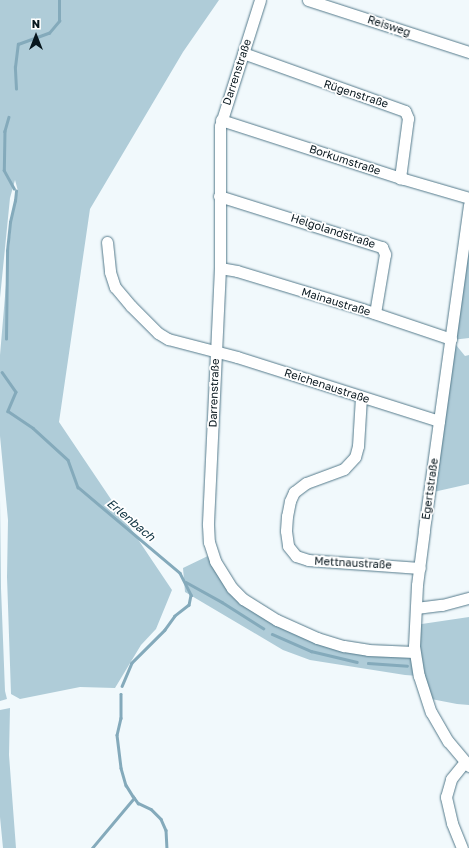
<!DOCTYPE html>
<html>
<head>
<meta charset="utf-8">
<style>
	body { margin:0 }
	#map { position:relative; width:469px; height:848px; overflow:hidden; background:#f1f9fc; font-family:"Golos Text",sans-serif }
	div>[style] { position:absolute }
	.green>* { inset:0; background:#afccd8 }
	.stream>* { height:2.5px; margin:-1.25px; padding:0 1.25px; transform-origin:1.25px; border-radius:1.25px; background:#84aabb }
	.roads { filter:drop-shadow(0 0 1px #547a8b) drop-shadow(0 0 1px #547a8b) }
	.minor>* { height:11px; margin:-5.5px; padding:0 5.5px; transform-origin:5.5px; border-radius:5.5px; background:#fff }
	span { translate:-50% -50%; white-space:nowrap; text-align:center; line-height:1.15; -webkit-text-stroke:3.5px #fff; paint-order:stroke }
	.street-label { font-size:11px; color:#07161d }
	.water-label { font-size:12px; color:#103442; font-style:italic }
	.north { position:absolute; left:16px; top:16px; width:40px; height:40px; -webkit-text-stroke:3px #fff; paint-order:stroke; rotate:0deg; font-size:11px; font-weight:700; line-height:16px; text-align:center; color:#07161d }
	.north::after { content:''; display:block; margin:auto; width:14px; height:18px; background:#07161d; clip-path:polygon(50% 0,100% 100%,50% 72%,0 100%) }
</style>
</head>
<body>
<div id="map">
	<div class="green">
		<div style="clip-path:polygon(0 0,219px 0,183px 52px,90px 209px,59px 422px,172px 590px,156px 629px,141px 645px,115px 688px,80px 687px,20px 699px,11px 694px,7px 577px,8px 520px,0 436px,0 355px,12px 214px,18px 191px,15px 180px,10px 198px,0 298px)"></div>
		<div style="clip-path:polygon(469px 243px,469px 338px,452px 340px,465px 356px,469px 355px,469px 484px,429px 493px,464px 244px)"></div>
		<div style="clip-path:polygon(0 498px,1px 588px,5px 691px,7px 699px,0 701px)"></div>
		<div style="clip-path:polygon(212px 554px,236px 593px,326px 641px,414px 652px,415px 625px,469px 617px,469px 705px,457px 704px,426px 698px,419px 676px,405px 675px,310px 660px,283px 650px,185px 592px,183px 568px)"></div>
		<div style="clip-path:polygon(10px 708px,9px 755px,16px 848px,3px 848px,0 817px,0 710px)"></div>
	</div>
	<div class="stream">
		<div style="left:16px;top:89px;width:22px;rotate:-93deg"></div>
		<div style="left:15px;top:67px;width:23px;rotate:-83deg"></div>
		<div style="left:18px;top:44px;width:33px;rotate:-20deg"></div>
		<div style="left:49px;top:33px;width:16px;rotate:-50deg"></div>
		<div style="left:59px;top:21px;width:21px;rotate:-90deg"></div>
		<div style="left:9px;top:117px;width:15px;rotate:106deg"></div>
		<div style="left:5px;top:131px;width:39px;rotate:91deg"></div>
		<div style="left:4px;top:170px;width:21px;rotate:61deg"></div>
		<div style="left:6px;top:339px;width:88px;rotate:-89.3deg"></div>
		<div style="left:7px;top:251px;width:29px;rotate:-84deg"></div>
		<div style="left:10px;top:222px;width:22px;rotate:-77deg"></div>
		<div style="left:15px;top:201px;width:10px;rotate:-84deg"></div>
		<div style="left:2px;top:372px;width:24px;rotate:55deg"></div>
		<div style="left:16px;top:392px;width:21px;rotate:113deg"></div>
		<div style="left:8px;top:411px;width:30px;rotate:34deg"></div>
		<div style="left:33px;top:428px;width:47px;rotate:42.4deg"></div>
		<div style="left:68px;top:460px;width:29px;rotate:70deg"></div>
		<div style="left:78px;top:487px;width:133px;rotate:40.1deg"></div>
		<div style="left:180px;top:573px;width:25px;rotate:63deg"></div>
		<div style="left:191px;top:595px;width:10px;rotate:101deg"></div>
		<div style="left:189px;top:605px;width:18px;rotate:142deg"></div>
		<div style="left:175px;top:616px;width:17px;rotate:126deg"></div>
		<div style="left:165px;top:630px;width:47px;rotate:135deg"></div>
		<div style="left:132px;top:663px;width:25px;rotate:113deg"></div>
		<div style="left:186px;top:582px;width:41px;rotate:29.1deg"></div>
		<div style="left:222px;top:602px;width:49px;rotate:32.4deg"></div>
		<div style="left:272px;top:634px;width:43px;rotate:23.6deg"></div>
		<div style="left:311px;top:651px;width:47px;rotate:13.4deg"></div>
		<div style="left:368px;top:663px;width:39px;rotate:4deg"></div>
		<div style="left:121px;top:694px;width:24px;rotate:90deg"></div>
		<div style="left:121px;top:718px;width:17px;rotate:103deg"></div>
		<div style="left:117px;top:735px;width:33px;rotate:83deg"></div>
		<div style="left:121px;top:768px;width:18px;rotate:74deg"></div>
		<div style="left:126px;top:785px;width:13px;rotate:58deg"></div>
		<div style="left:133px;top:796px;width:9px;rotate:54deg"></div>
		<div style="left:138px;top:803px;width:14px;rotate:25deg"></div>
		<div style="left:151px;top:809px;width:14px;rotate:45deg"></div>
		<div style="left:161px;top:819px;width:12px;rotate:66deg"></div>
		<div style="left:166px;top:830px;width:18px;rotate:87deg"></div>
		<div style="left:92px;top:848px;width:65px;rotate:-50deg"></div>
	</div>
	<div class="roads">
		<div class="minor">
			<div style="left:260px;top:0;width:132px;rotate:107.6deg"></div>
			<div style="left:220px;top:126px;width:142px;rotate:90deg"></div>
			<div style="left:220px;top:268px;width:257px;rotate:92.7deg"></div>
			<div style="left:208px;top:525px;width:17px;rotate:87deg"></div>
			<div style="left:209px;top:542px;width:20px;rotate:72deg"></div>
			<div style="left:215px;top:561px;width:32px;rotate:58deg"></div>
			<div style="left:232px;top:588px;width:16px;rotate:45deg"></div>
			<div style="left:243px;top:599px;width:40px;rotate:32deg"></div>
			<div style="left:277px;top:620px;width:44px;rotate:24.2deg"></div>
			<div style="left:317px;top:638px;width:28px;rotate:17deg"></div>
			<div style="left:344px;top:646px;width:24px;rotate:9deg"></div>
			<div style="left:368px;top:650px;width:46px;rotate:2.5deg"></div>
			<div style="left:308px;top:0;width:169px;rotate:17.9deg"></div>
			<div style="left:243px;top:53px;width:172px;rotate:19.7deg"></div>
			<div style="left:405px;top:111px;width:8px;rotate:67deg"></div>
			<div style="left:408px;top:118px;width:61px;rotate:97.6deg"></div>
			<div style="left:221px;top:120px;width:192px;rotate:17.9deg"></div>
			<div style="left:404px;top:179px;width:68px;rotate:16.3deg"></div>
			<div style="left:219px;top:196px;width:171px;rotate:17.4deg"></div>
			<div style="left:382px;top:247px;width:8px;rotate:67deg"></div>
			<div style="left:385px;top:254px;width:60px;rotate:99.6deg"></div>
			<div style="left:469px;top:205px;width:329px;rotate:97.9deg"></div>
			<div style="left:424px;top:531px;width:54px;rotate:97.4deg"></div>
			<div style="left:417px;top:585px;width:61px;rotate:92.8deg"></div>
			<div style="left:414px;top:646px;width:30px;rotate:81deg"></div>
			<div style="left:419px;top:676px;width:38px;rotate:72deg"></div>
			<div style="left:431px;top:712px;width:34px;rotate:60deg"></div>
			<div style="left:448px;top:741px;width:33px;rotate:50deg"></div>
			<div style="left:107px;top:242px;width:30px;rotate:84deg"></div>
			<div style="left:110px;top:272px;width:16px;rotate:72deg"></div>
			<div style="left:115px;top:287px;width:25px;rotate:50deg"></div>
			<div style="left:131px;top:306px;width:38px;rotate:45deg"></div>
			<div style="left:158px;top:333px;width:12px;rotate:31deg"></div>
			<div style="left:168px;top:339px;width:71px;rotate:14.6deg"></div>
			<div style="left:237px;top:357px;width:212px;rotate:17.6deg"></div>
			<div style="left:220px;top:268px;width:17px;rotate:10deg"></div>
			<div style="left:237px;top:271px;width:131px;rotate:16.9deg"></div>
			<div style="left:362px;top:309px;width:94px;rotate:18.6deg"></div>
			<div style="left:361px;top:397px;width:49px;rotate:93.5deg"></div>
			<div style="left:358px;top:446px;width:11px;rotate:105deg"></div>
			<div style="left:355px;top:457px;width:16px;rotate:133deg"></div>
			<div style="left:344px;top:469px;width:40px;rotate:159.8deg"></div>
			<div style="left:306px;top:483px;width:15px;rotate:143deg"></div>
			<div style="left:294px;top:492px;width:10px;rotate:114deg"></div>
			<div style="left:290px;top:501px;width:15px;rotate:101deg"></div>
			<div style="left:287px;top:516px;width:15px;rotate:94deg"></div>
			<div style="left:286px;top:531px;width:15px;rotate:82deg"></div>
			<div style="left:288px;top:546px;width:13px;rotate:51deg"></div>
			<div style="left:296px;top:556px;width:13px;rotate:18deg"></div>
			<div style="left:308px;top:560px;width:112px;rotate:4.1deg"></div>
			<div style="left:416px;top:608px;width:26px;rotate:-7deg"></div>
			<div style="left:442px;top:605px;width:28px;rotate:-15deg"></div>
			<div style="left:462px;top:848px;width:27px;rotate:-112deg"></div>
			<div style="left:452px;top:823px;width:27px;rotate:-103deg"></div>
			<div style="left:446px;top:797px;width:19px;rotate:-74deg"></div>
			<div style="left:451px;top:779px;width:22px;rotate:-51deg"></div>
		</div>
	</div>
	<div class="street-label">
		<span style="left:389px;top:26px;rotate:18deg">Reisweg</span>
		<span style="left:237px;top:72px;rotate:-72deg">Darrenstraße</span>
		<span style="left:356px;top:94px;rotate:18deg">Rügenstraße</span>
		<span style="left:345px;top:160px;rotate:18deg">Borkumstraße</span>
		<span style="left:333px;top:231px;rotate:18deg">Helgolandstraße</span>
		<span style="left:336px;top:302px;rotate:17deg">Mainaustraße</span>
		<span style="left:327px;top:386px;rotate:18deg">Reichenaustraße</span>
		<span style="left:214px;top:393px;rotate:-88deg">Darrenstraße</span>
		<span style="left:430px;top:489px;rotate:-82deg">Egertstraße</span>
		<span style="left:353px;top:563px;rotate:3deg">Mettnaustraße</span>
	</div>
	<div class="water-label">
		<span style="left:131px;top:520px;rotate:40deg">Erlenbach</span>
	</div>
	<div class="north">N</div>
</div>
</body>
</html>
